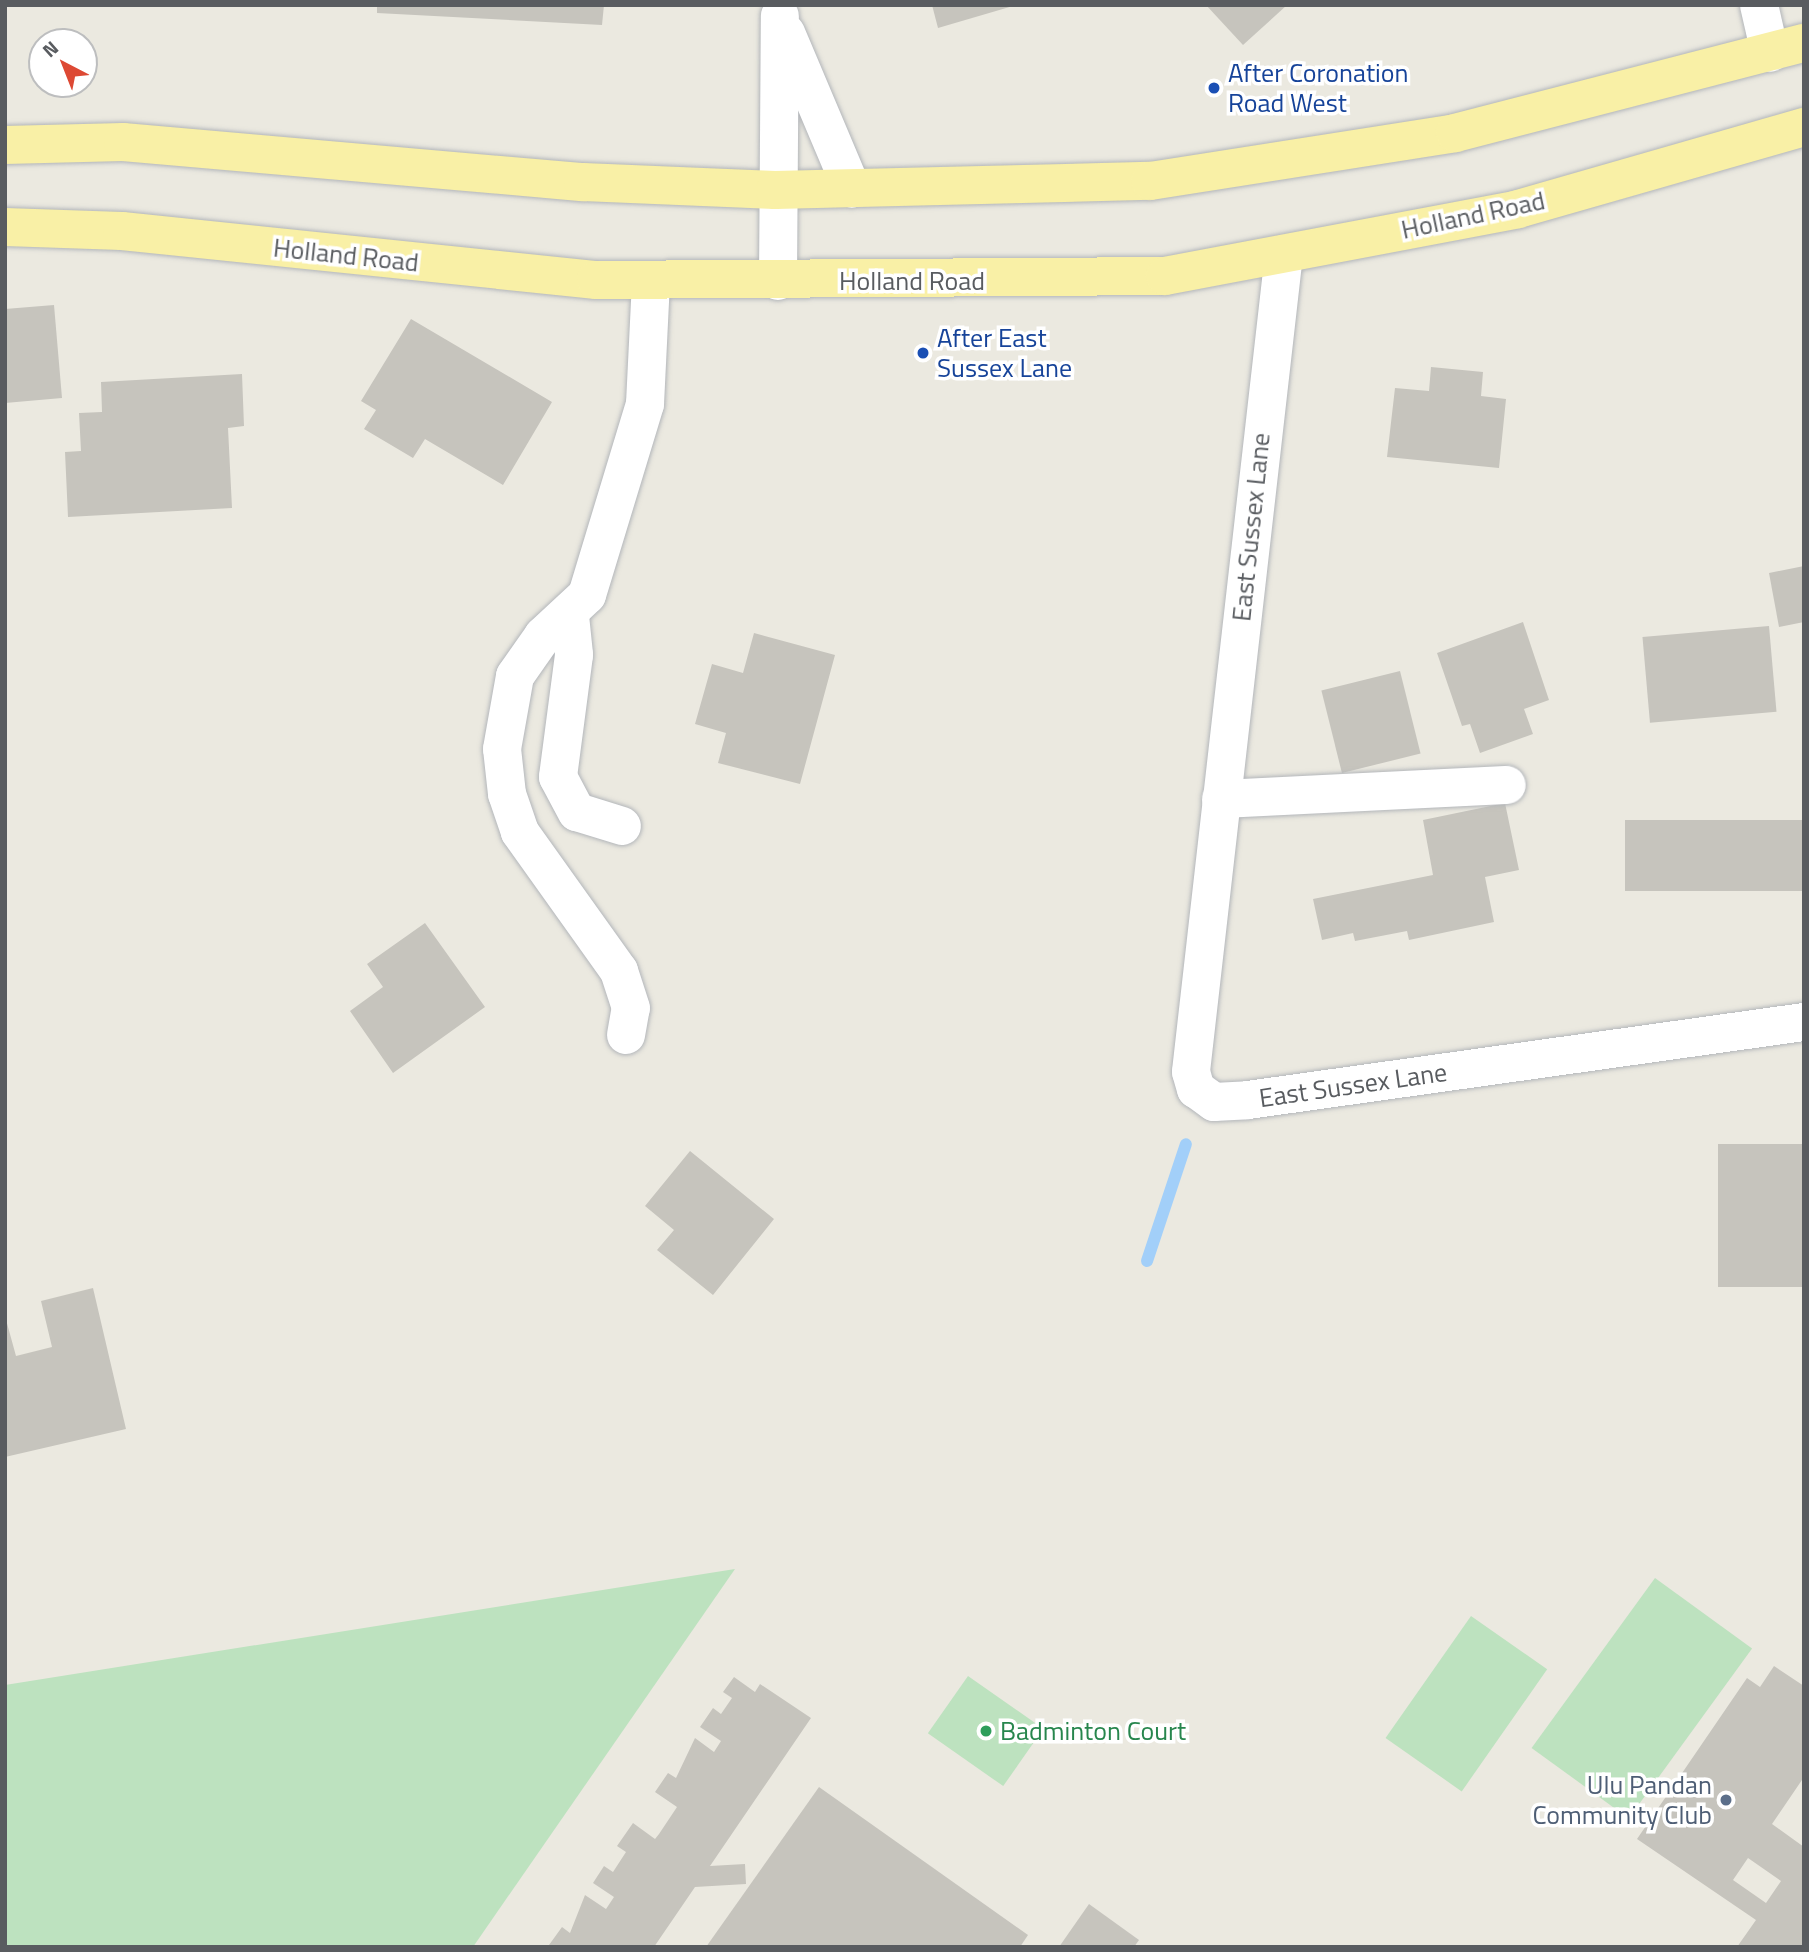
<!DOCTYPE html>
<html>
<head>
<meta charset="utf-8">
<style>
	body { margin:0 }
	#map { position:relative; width:1809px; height:1952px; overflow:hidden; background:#ebe9e0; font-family:"Titillium Web",sans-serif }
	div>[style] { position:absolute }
	.green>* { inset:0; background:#bde2bf; transform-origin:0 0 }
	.stream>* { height:12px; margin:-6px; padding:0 6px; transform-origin:6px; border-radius:6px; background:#a2cff9 }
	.building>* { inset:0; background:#c6c4bd; transform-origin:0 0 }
	.roads { filter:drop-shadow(0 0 2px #b3b6ba) drop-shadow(0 0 2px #b3b6ba) }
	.minor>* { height:38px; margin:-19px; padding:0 19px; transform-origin:19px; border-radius:19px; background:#fff }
	.major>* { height:38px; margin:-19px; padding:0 19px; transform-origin:19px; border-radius:19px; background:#f9f0a6 }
	.dots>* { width:19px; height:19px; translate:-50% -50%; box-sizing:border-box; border:4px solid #fff; border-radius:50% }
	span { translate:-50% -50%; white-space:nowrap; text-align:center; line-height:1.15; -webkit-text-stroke:7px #fff; paint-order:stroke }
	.transit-label { font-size:26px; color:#164399 }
	.left { translate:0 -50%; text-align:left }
	.street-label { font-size:26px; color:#595c60 }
	.leisure-label { font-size:26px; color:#27864d }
	.service-label { font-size:26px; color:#4e5e75 }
	.right { translate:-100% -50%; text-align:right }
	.frame { position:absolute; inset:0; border:7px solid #595c60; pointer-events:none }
	.north { position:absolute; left:28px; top:28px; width:70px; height:70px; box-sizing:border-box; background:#fff; border:2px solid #bdbebf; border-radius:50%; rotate:318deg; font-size:19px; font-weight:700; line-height:28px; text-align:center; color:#595c60 }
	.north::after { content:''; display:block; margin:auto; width:24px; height:32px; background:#dd4934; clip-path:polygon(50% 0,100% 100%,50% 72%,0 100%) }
</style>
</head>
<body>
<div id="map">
	<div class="green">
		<div style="clip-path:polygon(735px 1569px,473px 1947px,5px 1947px,5px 1685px)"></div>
		<div style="left:1655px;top:1578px;width:120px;height:210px;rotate:36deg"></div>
		<div style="left:1471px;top:1616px;width:93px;height:149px;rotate:35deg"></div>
		<div style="left:968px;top:1676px;width:92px;height:70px;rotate:35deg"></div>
	</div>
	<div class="stream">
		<div style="left:1147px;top:1261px;width:123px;rotate:-71.6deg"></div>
	</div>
	<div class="building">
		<div style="clip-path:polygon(377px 5px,604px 5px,602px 25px,377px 13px)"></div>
		<div style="clip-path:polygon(932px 5px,1013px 5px,1013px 6px,938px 28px)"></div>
		<div style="clip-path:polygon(1206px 5px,1287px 5px,1243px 45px)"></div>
		<div style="clip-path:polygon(54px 305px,62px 398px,5px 403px,5px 309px)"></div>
		<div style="clip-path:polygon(411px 319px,552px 402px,503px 485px,425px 439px,413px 458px,364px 429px,376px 410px,361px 401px)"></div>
		<div style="clip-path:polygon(1431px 367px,1483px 372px,1481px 396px,1506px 399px,1499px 468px,1387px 457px,1395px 388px,1429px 391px)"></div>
		<div style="clip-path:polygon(242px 374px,244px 426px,228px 428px,232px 508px,68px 517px,65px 452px,81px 451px,79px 413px,102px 412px,101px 382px)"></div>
		<div style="clip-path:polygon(1804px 566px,1804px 622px,1779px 627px,1769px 573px)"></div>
		<div style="clip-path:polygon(1523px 622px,1549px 700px,1524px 709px,1533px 734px,1480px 753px,1470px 724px,1462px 726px,1437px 653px)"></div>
		<div style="left:1769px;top:626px;width:86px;height:127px;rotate:85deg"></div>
		<div style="clip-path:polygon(754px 633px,835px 655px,800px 784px,718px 763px,726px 733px,695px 724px,712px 664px,743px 673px)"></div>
		<div style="left:1400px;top:671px;width:85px;height:81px;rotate:76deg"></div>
		<div style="clip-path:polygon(1505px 803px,1519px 870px,1485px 877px,1494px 922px,1409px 940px,1407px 931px,1355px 941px,1353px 933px,1322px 940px,1313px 899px,1433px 875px,1423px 820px)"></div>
		<div style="left:1804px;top:820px;width:71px;height:179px;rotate:90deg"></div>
		<div style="clip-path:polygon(425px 923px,485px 1007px,393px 1073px,350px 1011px,383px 987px,367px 964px)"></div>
		<div style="left:1804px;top:1144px;width:143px;height:86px;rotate:90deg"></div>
		<div style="clip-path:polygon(690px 1151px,774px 1219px,713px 1295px,657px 1250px,674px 1230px,645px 1206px)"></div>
		<div style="clip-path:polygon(93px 1288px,126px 1429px,5px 1457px,5px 1316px,16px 1356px,52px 1347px,41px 1301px)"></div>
		<div style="clip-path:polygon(evenodd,1774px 1666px,1804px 1686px,1804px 1777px,1772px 1824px,1804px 1847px,1804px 1947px,1737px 1947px,1756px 1920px,1637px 1839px,1747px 1678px,1760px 1687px,1774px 1666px,1748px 1858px,1781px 1881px,1766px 1903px,1733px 1880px,1748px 1858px)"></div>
		<div style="clip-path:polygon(734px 1677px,755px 1692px,760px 1684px,811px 1718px,710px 1866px,745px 1864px,746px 1884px,695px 1887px,654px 1947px,549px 1945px,562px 1927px,570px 1933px,585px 1895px,606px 1909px,614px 1897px,593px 1883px,604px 1866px,613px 1872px,626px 1852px,617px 1846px,633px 1823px,655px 1839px,659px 1834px,677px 1807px,655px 1792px,668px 1773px,676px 1778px,695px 1738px,714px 1752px,721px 1741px,700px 1727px,713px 1708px,721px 1714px,732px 1698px,723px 1692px)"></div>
		<div style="clip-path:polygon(819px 1787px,1028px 1935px,1020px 1947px,706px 1947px)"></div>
		<div style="clip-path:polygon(1089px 1904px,1139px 1940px,1134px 1947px,1059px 1947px)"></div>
	</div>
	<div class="roads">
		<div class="minor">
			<div style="left:1759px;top:5px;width:49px;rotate:77.1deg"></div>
			<div style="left:786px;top:33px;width:169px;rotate:67.1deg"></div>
			<div style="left:1284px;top:254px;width:823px;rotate:96.49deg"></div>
			<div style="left:1191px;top:1072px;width:18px;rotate:74deg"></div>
			<div style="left:1196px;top:1089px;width:22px;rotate:36deg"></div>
			<div style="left:1214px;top:1102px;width:34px;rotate:-3deg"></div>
			<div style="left:1248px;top:1100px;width:561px;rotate:-7.99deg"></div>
			<div style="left:778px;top:281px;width:265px;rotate:-89.6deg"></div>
			<div style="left:570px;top:616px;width:39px;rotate:84deg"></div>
			<div style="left:574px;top:655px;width:123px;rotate:97.5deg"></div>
			<div style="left:558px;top:777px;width:40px;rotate:62deg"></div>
			<div style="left:577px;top:812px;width:47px;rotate:17.3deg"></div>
			<div style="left:1221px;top:799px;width:286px;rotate:-2.8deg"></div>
			<div style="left:626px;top:1035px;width:27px;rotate:-80deg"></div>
			<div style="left:631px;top:1008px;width:39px;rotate:-108deg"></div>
			<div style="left:619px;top:971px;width:171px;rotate:-125.5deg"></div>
			<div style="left:520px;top:832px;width:40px;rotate:-108.9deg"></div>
			<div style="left:507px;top:794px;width:45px;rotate:-96.3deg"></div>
			<div style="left:502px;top:749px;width:74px;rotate:-79.9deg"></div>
			<div style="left:515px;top:676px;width:49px;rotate:-55deg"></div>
			<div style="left:543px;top:636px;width:60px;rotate:-43deg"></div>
			<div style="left:587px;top:595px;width:200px;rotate:-73.1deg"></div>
			<div style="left:645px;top:404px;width:123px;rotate:-87.2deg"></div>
		</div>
		<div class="major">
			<div style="left:5px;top:145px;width:118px;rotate:-1.5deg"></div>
			<div style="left:123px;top:142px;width:462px;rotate:5deg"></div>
			<div style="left:583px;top:182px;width:192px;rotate:2.4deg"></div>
			<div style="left:775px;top:190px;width:375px;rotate:-1.4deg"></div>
			<div style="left:1150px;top:181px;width:309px;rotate:-8.9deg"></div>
			<div style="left:1455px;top:133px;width:360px;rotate:-14.5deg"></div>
			<div style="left:5px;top:227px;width:117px;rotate:2deg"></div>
			<div style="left:122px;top:231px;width:477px;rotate:5.9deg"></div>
			<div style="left:596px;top:280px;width:569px;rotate:-0.4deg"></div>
			<div style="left:1165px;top:276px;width:359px;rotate:-10.7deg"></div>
			<div style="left:1518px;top:209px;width:298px;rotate:-16deg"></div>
		</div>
	</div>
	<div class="dots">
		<div style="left:1214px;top:88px;background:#1a4fb4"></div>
		<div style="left:923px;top:353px;background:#1a4fb4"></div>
		<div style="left:986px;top:1731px;background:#2e9e5b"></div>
		<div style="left:1726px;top:1800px;background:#5c6f8a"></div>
	</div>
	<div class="transit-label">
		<span class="left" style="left:1228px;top:88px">After Coronation<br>Road West</span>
		<span class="left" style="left:937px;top:353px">After East<br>Sussex Lane</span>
	</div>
	<div class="street-label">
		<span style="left:1473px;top:215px;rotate:-12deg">Holland Road</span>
		<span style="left:346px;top:255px;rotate:6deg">Holland Road</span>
		<span style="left:912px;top:281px">Holland Road</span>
		<span style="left:1251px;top:527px;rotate:-84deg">East Sussex Lane</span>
		<span style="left:1353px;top:1085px;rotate:-8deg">East Sussex Lane</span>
	</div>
	<div class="leisure-label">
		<span class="left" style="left:1000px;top:1731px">Badminton Court</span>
	</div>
	<div class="service-label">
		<span class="right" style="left:1712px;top:1800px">Ulu Pandan<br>Community Club</span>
	</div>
	<div class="frame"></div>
	<div class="north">N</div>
</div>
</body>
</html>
